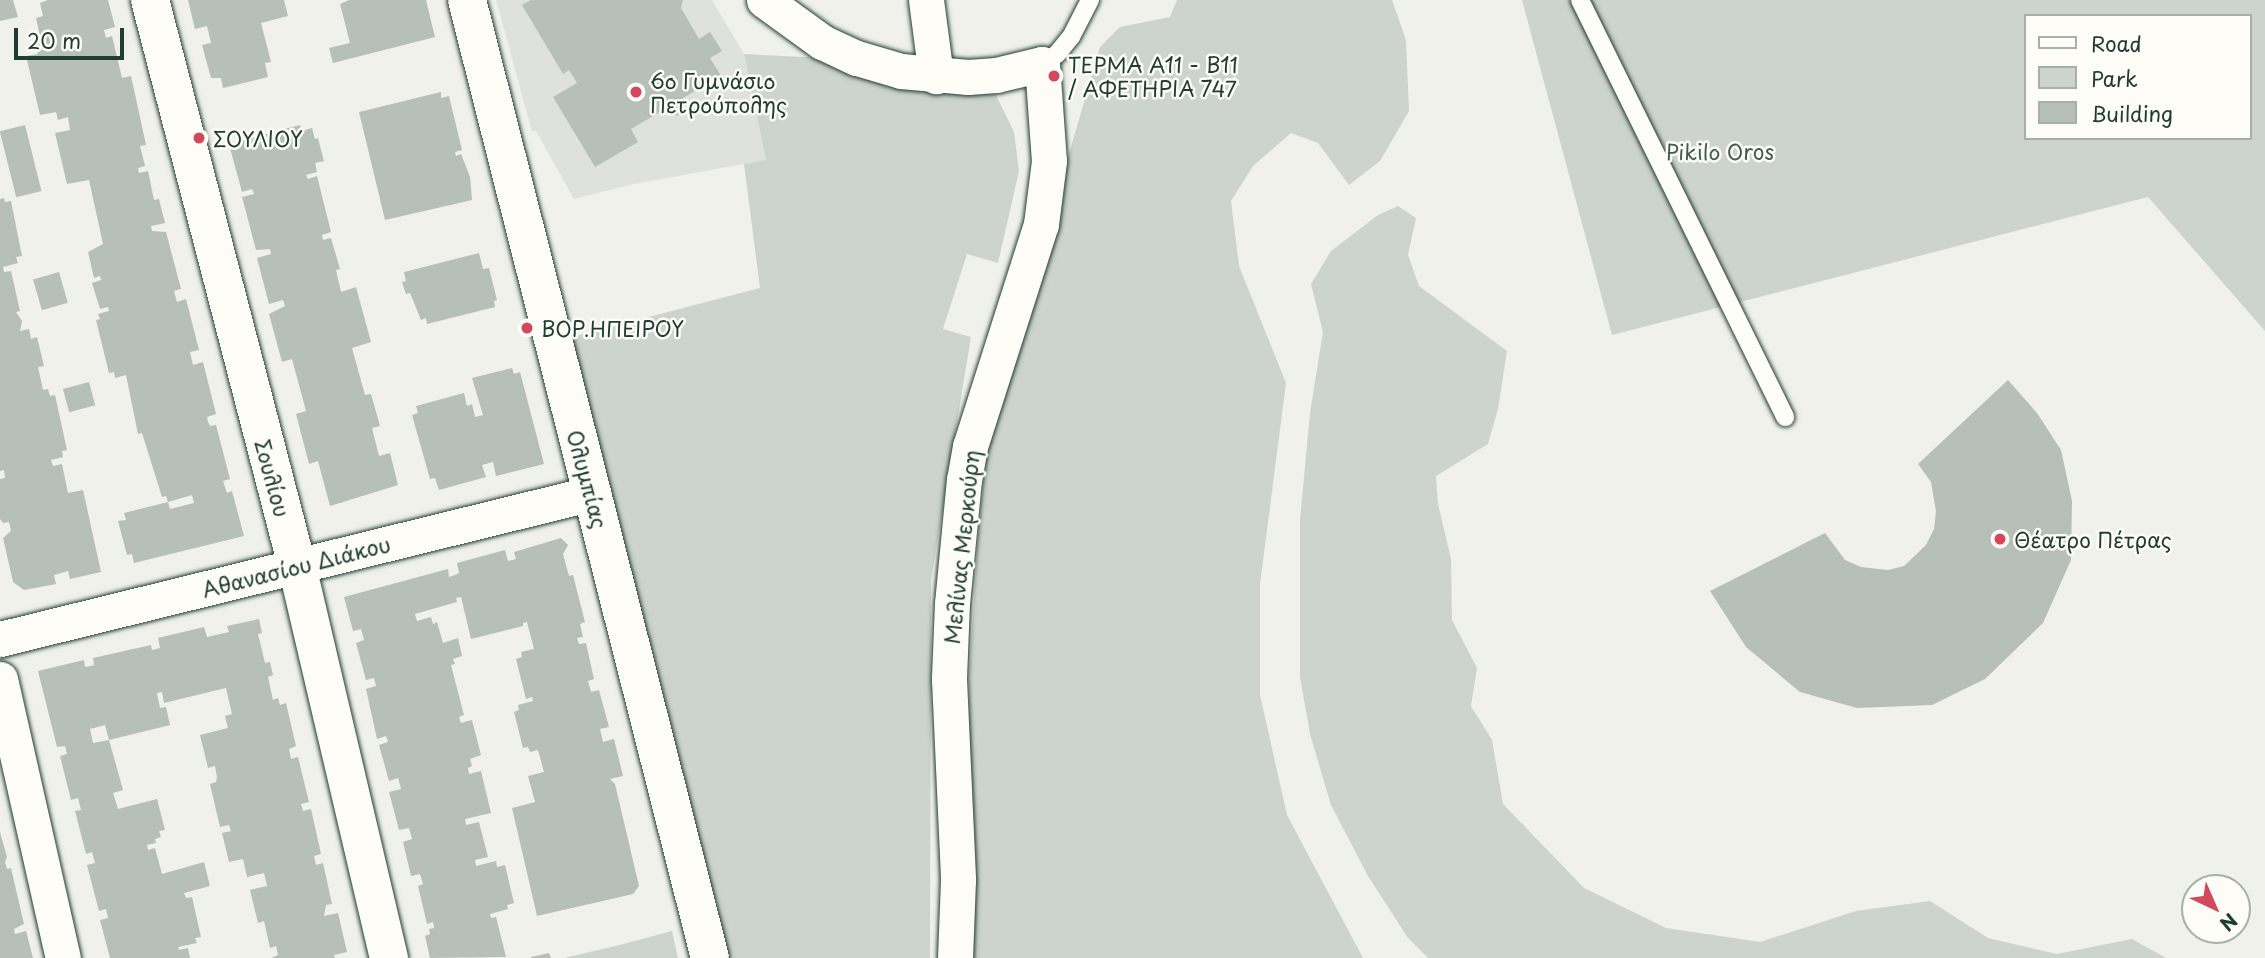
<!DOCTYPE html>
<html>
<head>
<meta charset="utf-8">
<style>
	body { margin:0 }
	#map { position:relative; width:2265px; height:958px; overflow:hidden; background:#f0f1eb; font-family:"Playpen Sans",sans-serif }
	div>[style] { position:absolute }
	.built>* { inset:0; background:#dfe2dc }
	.green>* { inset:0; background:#cdd3cd }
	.building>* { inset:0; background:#b6bfb8; transform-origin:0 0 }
	.roads { filter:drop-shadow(0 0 2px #1f3d34) drop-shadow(0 0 2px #1f3d34) }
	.service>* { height:18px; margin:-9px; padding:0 9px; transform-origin:9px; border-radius:9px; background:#fdfcf7 }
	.minor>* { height:35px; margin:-17.5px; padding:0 17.5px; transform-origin:17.5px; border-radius:17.5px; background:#fdfcf7 }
	.tertiary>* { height:38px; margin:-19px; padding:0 19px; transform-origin:19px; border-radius:19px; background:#fdfcf7 }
	.dots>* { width:19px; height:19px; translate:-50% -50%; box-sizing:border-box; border:4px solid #fdfcf7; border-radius:50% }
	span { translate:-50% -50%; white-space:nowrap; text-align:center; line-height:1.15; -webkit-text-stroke:5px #fdfcf7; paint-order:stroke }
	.poi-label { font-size:21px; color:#1f3d34 }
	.left { translate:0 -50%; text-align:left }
	.park-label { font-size:21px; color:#425b53 }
	.street-label { font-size:21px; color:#1f3d34 }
	.legend { position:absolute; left:2024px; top:14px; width:228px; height:126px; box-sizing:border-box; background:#fdfcf7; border:2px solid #a4b0a9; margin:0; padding:9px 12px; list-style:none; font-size:21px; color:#1f3d34 }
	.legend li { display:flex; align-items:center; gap:14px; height:35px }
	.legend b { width:35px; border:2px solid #a4b0a9 }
	.north { position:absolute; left:2181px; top:874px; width:70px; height:70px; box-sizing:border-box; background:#fdfcf7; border:2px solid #a4b0a9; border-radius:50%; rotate:136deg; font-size:19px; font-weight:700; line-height:28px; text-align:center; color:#1f3d34 }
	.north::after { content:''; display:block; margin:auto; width:24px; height:32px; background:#d1495b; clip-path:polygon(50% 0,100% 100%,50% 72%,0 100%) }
	.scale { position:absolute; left:14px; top:28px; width:110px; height:32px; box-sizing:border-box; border:4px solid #1f3d34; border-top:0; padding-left:9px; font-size:21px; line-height:24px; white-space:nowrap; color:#1f3d34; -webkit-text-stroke:5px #fdfcf7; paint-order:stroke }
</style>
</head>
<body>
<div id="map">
	<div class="built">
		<div style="clip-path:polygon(496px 0,712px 0,744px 54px,766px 160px,634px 184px,574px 199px,536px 131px,532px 132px)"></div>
	</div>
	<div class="green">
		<div style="clip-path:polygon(1177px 0,1392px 0,1406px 40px,1409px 111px,1380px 161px,1349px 185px,1318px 143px,1291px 133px,1253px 166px,1231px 201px,1239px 266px,1286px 383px,1260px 584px,1260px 695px,1287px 815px,1363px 958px,972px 958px,969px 680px,978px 538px,989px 429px,1100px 47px,1120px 27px,1170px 17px)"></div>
		<div style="clip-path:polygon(evenodd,1522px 0,2265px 0,2265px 331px,2148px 197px,1612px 335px,1522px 0,2025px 16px,2249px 16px,2249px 138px,2025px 138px,2025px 16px)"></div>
		<div style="clip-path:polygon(744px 54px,825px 58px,993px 89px,1014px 132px,1019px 171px,998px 263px,967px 254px,943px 329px,971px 337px,931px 580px,930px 958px,726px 958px,572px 337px,760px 288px,744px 164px,766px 160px)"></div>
		<div style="clip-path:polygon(1398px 206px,1416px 218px,1408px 255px,1419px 286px,1507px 351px,1498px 409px,1488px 444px,1436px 476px,1438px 504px,1451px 559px,1452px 620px,1477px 668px,1471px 706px,1492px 740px,1503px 804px,1584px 888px,1666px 928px,1760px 942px,1856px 911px,1930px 901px,1988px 938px,2057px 954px,2132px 939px,2166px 958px,1428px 958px,1408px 938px,1368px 876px,1331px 805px,1310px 734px,1300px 677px,1300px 520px,1310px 413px,1323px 332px,1311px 284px,1331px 251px,1378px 215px)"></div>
		<div style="clip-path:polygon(672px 931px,678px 958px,564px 958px,620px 945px)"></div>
	</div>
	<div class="building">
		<div style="clip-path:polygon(0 0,13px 0,18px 17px,0 21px)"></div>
		<div style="clip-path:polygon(48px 0,108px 0,115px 27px,104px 30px,106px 38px,112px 36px,122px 78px,131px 76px,146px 145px,140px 146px,145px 166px,138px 168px,139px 173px,148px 171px,154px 200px,159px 199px,165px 223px,151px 226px,152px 231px,166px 232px,181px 289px,174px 291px,177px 302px,186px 299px,199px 350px,190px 352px,193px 365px,203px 362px,216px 414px,207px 417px,208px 422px,210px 426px,216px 425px,230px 479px,223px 481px,227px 493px,232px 491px,244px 536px,134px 563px,132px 554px,127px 555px,118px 521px,126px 520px,124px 513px,168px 502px,170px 509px,194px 503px,192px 495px,168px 502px,166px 496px,162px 497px,142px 433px,138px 434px,126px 375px,115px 378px,114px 372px,109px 373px,96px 320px,100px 319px,98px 314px,109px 311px,108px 307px,100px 309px,92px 283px,101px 280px,100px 276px,94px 278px,88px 252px,103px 244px,89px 180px,67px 184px,55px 133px,70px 130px,68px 117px,58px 120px,56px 112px,40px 115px,26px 56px,38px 54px,34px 38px,40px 36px,36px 18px,43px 16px,40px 3px)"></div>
		<div style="clip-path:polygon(188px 0,284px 0,288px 16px,261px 23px,271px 62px,265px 63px,268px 77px,223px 88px,221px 78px,211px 78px,202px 45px,211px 43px,207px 26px,195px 29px)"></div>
		<div style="clip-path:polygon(349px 0,426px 0,435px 37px,333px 63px,329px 48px,350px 43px,340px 4px)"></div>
		<div style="clip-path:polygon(531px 0,683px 0,681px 8px,699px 39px,710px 32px,722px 51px,710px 58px,721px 76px,683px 98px,678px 116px,660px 112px,631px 129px,638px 142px,595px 167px,553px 97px,577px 83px,569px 70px,563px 74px,522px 5px)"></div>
		<div style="clip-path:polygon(441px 92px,441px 98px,449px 96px,462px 150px,455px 152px,456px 156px,461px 154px,470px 177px,472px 200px,385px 220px,359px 112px)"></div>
		<div style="left:25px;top:125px;width:68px;height:26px;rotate:76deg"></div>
		<div style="clip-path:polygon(300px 125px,302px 131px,312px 128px,315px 139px,318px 138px,324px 161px,315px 163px,317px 172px,306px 175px,308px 179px,317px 176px,331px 232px,322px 235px,323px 240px,331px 238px,340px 269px,336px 270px,341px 292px,356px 287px,371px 342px,352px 348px,365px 395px,371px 394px,380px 426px,372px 428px,379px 456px,390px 453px,398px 485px,330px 506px,318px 461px,309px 464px,296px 414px,306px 411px,292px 359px,282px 362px,269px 314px,285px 306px,283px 300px,269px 304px,257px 258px,271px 254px,270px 249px,256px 250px,242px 197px,254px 194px,252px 189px,242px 192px,230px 148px,240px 145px,240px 141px)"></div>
		<div style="clip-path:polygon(4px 198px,5px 202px,11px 201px,22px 256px,16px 257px,18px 263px,3px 267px,4px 272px,11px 271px,20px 311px,16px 312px,22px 321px,20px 331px,29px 329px,31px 339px,37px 337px,44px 366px,38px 367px,43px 390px,48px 389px,50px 396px,55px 395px,67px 450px,62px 451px,63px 457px,51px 460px,53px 466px,62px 464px,68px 493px,83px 490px,101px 572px,70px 579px,68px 571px,54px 575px,56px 584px,24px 590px,13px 582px,3px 538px,11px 531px,9px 522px,3px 523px,0 519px,0 479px,5px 478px,4px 470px,0 471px,0 199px)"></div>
		<div style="clip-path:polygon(479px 253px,483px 269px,489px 268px,497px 300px,494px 301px,495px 307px,427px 324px,426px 318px,421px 320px,410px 293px,406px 294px,402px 282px,406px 281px,404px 272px)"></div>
		<div style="left:59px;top:272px;width:32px;height:27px;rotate:74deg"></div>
		<div style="clip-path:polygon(512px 368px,514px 374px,520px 372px,544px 464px,496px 476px,493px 462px,482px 465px,486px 477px,439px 490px,435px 478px,430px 479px,412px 415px,418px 413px,416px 406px,464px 393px,467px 406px,472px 404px,475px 417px,483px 415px,472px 378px)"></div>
		<div style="clip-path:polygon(2008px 380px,2037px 413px,2061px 450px,2072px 501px,2071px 560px,2043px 623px,1985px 679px,1932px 705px,1857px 708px,1800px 692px,1746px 647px,1710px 591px,1825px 533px,1845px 560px,1861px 567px,1888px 570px,1904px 566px,1926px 545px,1934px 529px,1936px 511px,1931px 482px,1918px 464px)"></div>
		<div style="left:89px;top:382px;width:24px;height:27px;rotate:75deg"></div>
		<div style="clip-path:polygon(561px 538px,568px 545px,563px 554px,569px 576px,573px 575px,585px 622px,580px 624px,583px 637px,577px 638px,579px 644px,586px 643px,594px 679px,588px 681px,591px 692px,599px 690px,609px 727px,600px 729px,603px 742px,614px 739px,623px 776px,610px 779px,615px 784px,639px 886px,633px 894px,537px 916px,512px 808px,535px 802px,528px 776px,544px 772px,538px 750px,530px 752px,528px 747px,523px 748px,514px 712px,519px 710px,518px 705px,533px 701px,532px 697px,526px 699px,516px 659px,522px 657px,521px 652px,534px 649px,527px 622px,523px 623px,523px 626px,471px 639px,461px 597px,456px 598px,457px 602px,415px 614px,417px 621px,431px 617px,433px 624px,437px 622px,443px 643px,458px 638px,462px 656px,453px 659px,455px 664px,451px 665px,464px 715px,459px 717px,461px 723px,472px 720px,481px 755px,470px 759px,472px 766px,468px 768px,469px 774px,481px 771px,491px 813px,465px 819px,466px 825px,479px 822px,488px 857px,475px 860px,476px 866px,496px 861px,497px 867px,505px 865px,514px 903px,507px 905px,508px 909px,490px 914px,491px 918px,496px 917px,506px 957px,430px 958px,425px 936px,430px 934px,429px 929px,434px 928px,433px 922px,427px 924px,418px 886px,423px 884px,420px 874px,411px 876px,403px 842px,412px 839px,409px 828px,399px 830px,389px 792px,401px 789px,400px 785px,398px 778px,389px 781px,379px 745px,388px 742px,386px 736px,377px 739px,366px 689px,376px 686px,374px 678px,366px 680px,356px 643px,364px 640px,361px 629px,353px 631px,344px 597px,448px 569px,449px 577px,455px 575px,459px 573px,457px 563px,505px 550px,508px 561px,516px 559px,514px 552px)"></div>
		<div style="clip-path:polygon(evenodd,259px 619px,262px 633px,258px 634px,265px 663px,270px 662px,273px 675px,268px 677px,273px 700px,278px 698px,280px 705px,286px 703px,296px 746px,289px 749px,291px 759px,298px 757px,309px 802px,301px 804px,303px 811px,311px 809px,321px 854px,314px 856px,316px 865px,323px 863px,332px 904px,326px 905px,324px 916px,338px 913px,347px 952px,334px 955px,335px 958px,271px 958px,278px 955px,276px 946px,270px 948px,264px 921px,258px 923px,250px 890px,267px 886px,264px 873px,247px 877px,243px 859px,229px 862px,222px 833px,231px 831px,229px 825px,220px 827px,210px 784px,216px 782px,217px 777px,215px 766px,208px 768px,200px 735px,228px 728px,225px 716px,232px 714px,226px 688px,164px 703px,162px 692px,157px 693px,160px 708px,166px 707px,170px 725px,109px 740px,123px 790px,113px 793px,118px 809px,157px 799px,165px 830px,159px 831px,161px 837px,155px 839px,156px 843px,147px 845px,148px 850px,155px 848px,162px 874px,204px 862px,210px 886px,184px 893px,186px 898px,192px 897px,201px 937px,195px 938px,197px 943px,178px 947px,179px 950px,188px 948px,190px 958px,110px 958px,100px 920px,108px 918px,106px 909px,99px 911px,87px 865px,95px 863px,92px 852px,86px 854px,75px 811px,81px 810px,78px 798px,71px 800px,60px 756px,67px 754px,65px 746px,57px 747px,38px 671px,84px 660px,85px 667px,91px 666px,94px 665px,93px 658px,151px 645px,152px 650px,160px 648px,158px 638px,204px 627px,207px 637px,229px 632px,227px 626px,259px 619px,105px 725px,109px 740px,93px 743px,90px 729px,105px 725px)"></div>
		<div style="clip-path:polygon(0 832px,7px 857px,5px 862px,7px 869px,11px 868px,24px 924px,14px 929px,15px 934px,26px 931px,33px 958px,0 958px)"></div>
		<div style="clip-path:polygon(549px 953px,551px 958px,531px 958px,531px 957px)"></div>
	</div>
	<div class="roads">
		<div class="service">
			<div style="left:1580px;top:0;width:465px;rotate:63.8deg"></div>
			<div style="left:1042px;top:64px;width:18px;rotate:-34deg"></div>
			<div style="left:1057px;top:54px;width:22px;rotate:-51deg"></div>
			<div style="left:1071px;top:37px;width:42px;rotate:-62.8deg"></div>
		</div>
		<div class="minor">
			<div style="left:764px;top:0;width:72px;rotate:35.9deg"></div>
			<div style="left:822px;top:42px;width:38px;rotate:25deg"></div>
			<div style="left:857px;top:58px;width:46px;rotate:16.5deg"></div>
			<div style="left:901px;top:71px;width:67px;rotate:5.1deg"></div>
			<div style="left:968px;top:77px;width:28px;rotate:-4deg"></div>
			<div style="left:996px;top:75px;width:47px;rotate:-13.4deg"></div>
			<div style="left:1042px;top:64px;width:97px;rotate:85.9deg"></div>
			<div style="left:1049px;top:161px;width:64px;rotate:97.2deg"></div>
			<div style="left:1041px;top:224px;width:233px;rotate:107.7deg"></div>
			<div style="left:970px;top:446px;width:34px;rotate:100deg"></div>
			<div style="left:964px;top:479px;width:125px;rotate:95.5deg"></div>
			<div style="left:952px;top:603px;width:76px;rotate:92.3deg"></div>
			<div style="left:949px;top:679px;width:201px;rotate:87.4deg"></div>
			<div style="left:958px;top:880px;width:78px;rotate:92.2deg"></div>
			<div style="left:926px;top:0;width:77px;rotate:82.5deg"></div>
			<div style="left:0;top:639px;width:611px;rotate:-13.83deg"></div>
			<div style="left:0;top:679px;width:286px;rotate:77.3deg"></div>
		</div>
		<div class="tertiary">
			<div style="left:150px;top:0;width:585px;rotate:75.44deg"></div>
			<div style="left:297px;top:566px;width:403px;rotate:76.8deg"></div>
			<div style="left:467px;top:0;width:988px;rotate:75.77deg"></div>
		</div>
	</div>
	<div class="dots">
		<div style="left:1054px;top:76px;background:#d1495b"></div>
		<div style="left:636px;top:92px;background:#d1495b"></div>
		<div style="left:199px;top:138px;background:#d1495b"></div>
		<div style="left:527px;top:328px;background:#d1495b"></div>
		<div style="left:2000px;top:539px;background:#d1495b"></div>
	</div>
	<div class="poi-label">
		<span class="left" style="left:1068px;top:76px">ΤΕΡΜΑ Α11 - Β11<br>/ ΑΦΕΤΗΡΙΑ 747</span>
		<span class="left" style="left:650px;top:92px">6ο Γυμνάσιο<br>Πετρούπολης</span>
		<span class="left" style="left:213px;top:138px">ΣΟΥΛΙΟΥ</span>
		<span class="left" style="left:541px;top:328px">ΒΟΡ.ΗΠΕΙΡΟΥ</span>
		<span class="left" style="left:2014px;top:539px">Θέατρο Πέτρας</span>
	</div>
	<div class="park-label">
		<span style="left:1720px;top:151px">Pikilo Oros</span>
	</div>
	<div class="street-label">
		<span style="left:273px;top:478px;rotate:75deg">Σουλίου</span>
		<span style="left:588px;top:479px;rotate:75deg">Ολυμπίας</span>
		<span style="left:961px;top:547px;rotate:-84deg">Μελίνας Μερκούρη</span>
		<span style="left:296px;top:566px;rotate:-14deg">Αθανασίου Διάκου</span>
	</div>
	<ul class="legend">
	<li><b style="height:9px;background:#fdfcf7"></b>Road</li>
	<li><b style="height:19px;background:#cdd3cd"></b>Park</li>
	<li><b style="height:19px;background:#b6bfb8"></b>Building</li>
	</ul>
	<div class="north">N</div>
	<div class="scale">20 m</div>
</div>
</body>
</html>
